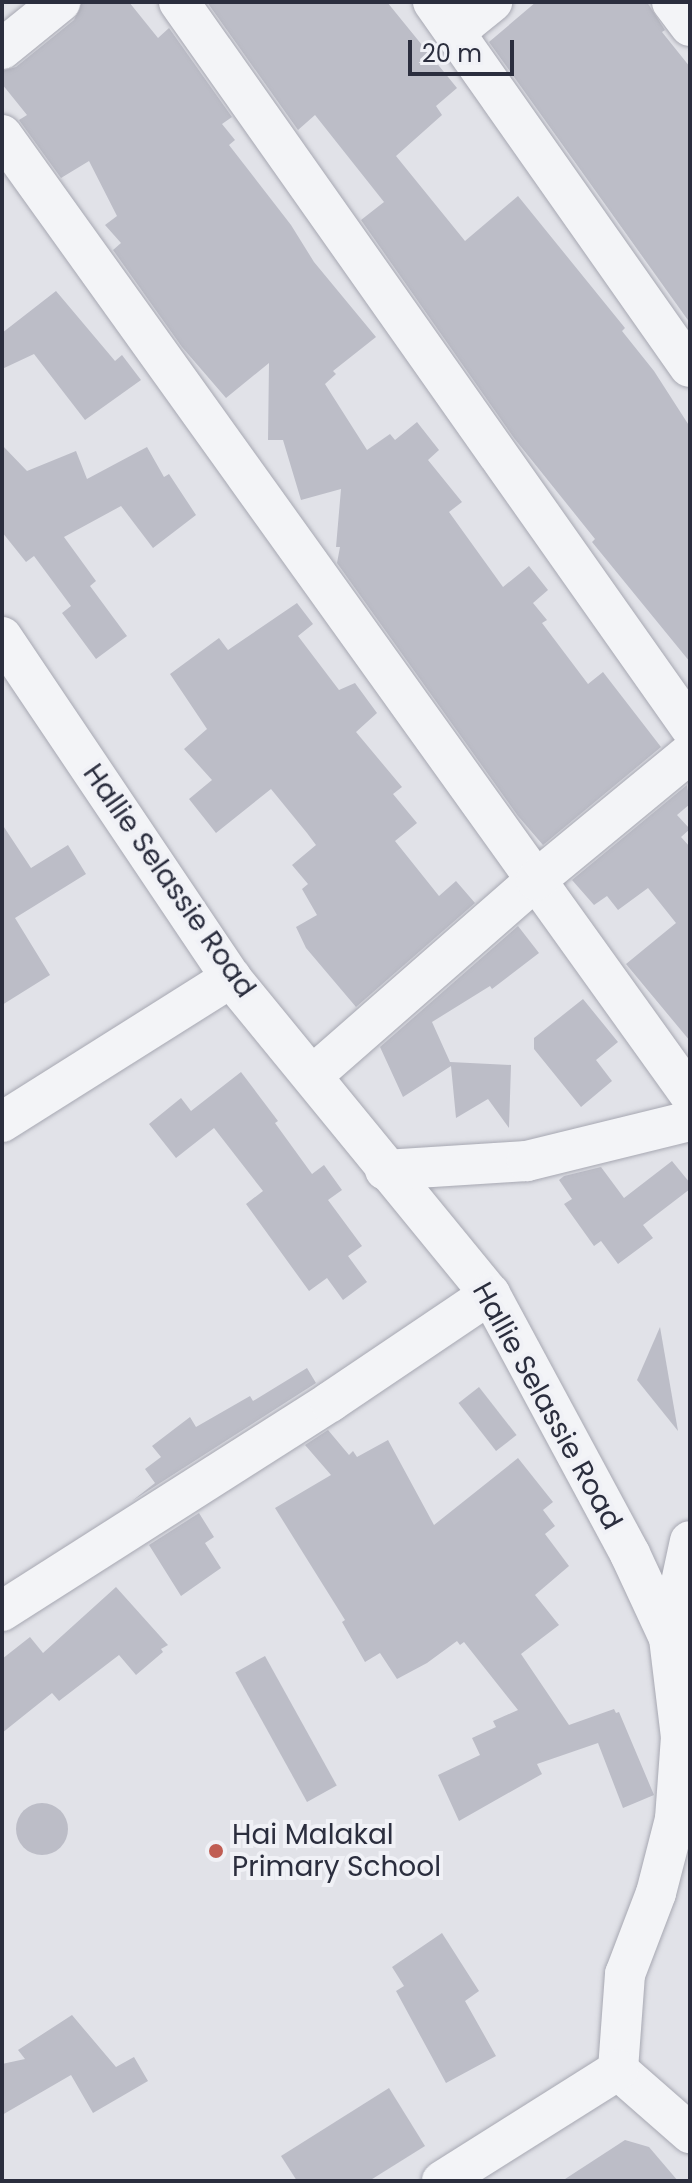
<!DOCTYPE html>
<html>
<head>
<meta charset="utf-8">
<style>
	body { margin:0 }
	#map { position:relative; width:692px; height:2183px; overflow:hidden; background:#e1e2e8; font-family:Poppins,sans-serif }
	div>[style] { position:absolute }
	.building>* { inset:0; background:#bcbdc7; transform-origin:0 0 }
	.round { border-radius:50% }
	.roads { filter:drop-shadow(0 0 2px #a7a8b2) drop-shadow(0 0 2px #a7a8b2) }
	.minor>* { height:40px; margin:-20px; padding:0 20px; transform-origin:20px; border-radius:20px; background:#f3f4f7 }
	.dots>* { width:22px; height:22px; translate:-50% -50%; box-sizing:border-box; border:4px solid #f0f1f6; border-radius:50% }
	span { translate:-50% -50%; white-space:nowrap; text-align:center; line-height:1.15; -webkit-text-stroke:8px #f0f1f6; paint-order:stroke }
	.street-label { font-size:28px; color:#2b2e3e }
	.poi-label { font-size:28px; color:#2b2e3e }
	.left { translate:0 -50%; text-align:left }
	.frame { position:absolute; inset:0; border:4px solid #2b2e3e; pointer-events:none }
	.scale { position:absolute; left:408px; top:40px; width:106px; height:36px; box-sizing:border-box; border:4px solid #2b2e3e; border-top:0; padding-left:10px; font-size:24px; line-height:28px; white-space:nowrap; color:#2b2e3e; -webkit-text-stroke:6px #f0f1f6; paint-order:stroke }
</style>
</head>
<body>
<div id="map">
	<div class="building">
		<div style="clip-path:polygon(82px 2px,129px 2px,158px 38px,169px 28px,232px 117px,222px 124px,235px 140px,229px 145px,291px 225px,314px 262px,376px 337px,333px 371px,336px 374px,325px 384px,367px 450px,390px 434px,395px 440px,417px 422px,439px 450px,428px 460px,462px 502px,449px 512px,503px 587px,529px 566px,548px 590px,533px 603px,547px 620px,542px 623px,588px 684px,603px 672px,661px 747px,543px 845px,518px 816px,337px 563px,340px 547px,336px 547px,341px 489px,301px 500px,283px 440px,268px 440px,269px 363px,226px 398px,182px 347px,113px 250px,121px 243px,105px 225px,117px 216px,89px 161px,61px 178px,19px 120px,27px 115px,2px 84px,2px 71px,16px 67px,74px 20px)"></div>
		<div style="clip-path:polygon(207px 2px,387px 2px,457px 88px,436px 106px,442px 115px,396px 156px,465px 241px,518px 196px,625px 328px,622px 331px,654px 371px,690px 427px,690px 662px,592px 542px,595px 539px,514px 438px,361px 220px,384px 202px,315px 115px,298px 130px)"></div>
		<div style="clip-path:polygon(536px 2px,647px 2px,665px 30px,662px 32px,690px 67px,690px 323px,489px 42px)"></div>
		<div style="clip-path:polygon(56px 291px,115px 361px,122px 355px,141px 380px,85px 420px,34px 354px,2px 369px,2px 333px)"></div>
		<div style="clip-path:polygon(2px 445px,27px 471px,76px 451px,87px 479px,147px 447px,164px 477px,169px 474px,196px 515px,153px 548px,121px 506px,64px 537px,96px 581px,90px 586px,127px 636px,96px 659px,62px 613px,71px 606px,34px 556px,26px 562px,2px 532px)"></div>
		<div style="clip-path:polygon(297px 603px,313px 624px,298px 636px,339px 690px,355px 683px,377px 713px,356px 732px,402px 787px,393px 794px,417px 823px,395px 841px,439px 896px,456px 881px,475px 903px,356px 1007px,306px 948px,296px 927px,317px 915px,302px 889px,308px 884px,292px 865px,316px 845px,307px 833px,271px 789px,216px 833px,189px 799px,212px 780px,184px 749px,207px 729px,170px 674px,219px 638px,228px 650px)"></div>
		<div style="clip-path:polygon(687px 785px,690px 804px,677px 815px,690px 829px,681px 837px,690px 847px,690px 1041px,626px 964px,676px 923px,648px 888px,618px 910px,607px 896px,594px 905px,572px 880px)"></div>
		<div style="clip-path:polygon(2px 824px,31px 868px,68px 845px,86px 874px,15px 918px,50px 975px,2px 1005px)"></div>
		<div style="clip-path:polygon(518px 926px,539px 953px,492px 989px,490px 986px,432px 1022px,450px 1062px,511px 1065px,509px 1128px,488px 1099px,456px 1118px,451px 1066px,403px 1097px,380px 1047px)"></div>
		<div style="clip-path:polygon(583px 999px,618px 1042px,596px 1060px,612px 1081px,581px 1107px,534px 1049px,534px 1038px)"></div>
		<div style="clip-path:polygon(241px 1072px,278px 1121px,275px 1123px,312px 1174px,324px 1165px,342px 1190px,328px 1200px,362px 1246px,348px 1256px,367px 1282px,343px 1300px,327px 1278px,309px 1291px,246px 1204px,263px 1191px,214px 1128px,176px 1158px,149px 1124px,181px 1098px,191px 1111px)"></div>
		<div style="clip-path:polygon(672px 1161px,690px 1183px,690px 1189px,643px 1225px,653px 1238px,618px 1264px,601px 1241px,594px 1246px,564px 1204px,572px 1199px,559px 1180px,564px 1176px,601px 1167px,624px 1198px)"></div>
		<div style="clip-path:polygon(660px 1327px,678px 1431px,637px 1380px)"></div>
		<div style="clip-path:polygon(307px 1368px,316px 1383px,132px 1501px,155px 1483px,145px 1469px,161px 1457px,152px 1446px,190px 1417px,196px 1427px,250px 1396px,253px 1401px)"></div>
		<div style="left:479px;top:1387px;width:61px;height:26px;rotate:52deg"></div>
		<div style="clip-path:polygon(328px 1430px,349px 1455px,353px 1451px,357px 1457px,388px 1440px,434px 1525px,518px 1458px,553px 1502px,543px 1510px,555px 1526px,545px 1534px,569px 1566px,535px 1595px,559px 1625px,521px 1654px,569px 1725px,614px 1709px,616px 1713px,619px 1712px,654px 1795px,623px 1808px,598px 1743px,537px 1764px,542px 1774px,459px 1821px,438px 1775px,480px 1755px,472px 1738px,496px 1727px,493px 1721px,518px 1710px,464px 1642px,460px 1645px,457px 1641px,427px 1663px,397px 1679px,380px 1653px,365px 1662px,342px 1622px,345px 1620px,275px 1508px,331px 1475px,305px 1445px)"></div>
		<div style="clip-path:polygon(199px 1513px,214px 1537px,205px 1543px,221px 1568px,181px 1596px,149px 1545px)"></div>
		<div style="clip-path:polygon(116px 1587px,168px 1645px,161px 1649px,163px 1652px,136px 1675px,119px 1655px,59px 1701px,52px 1693px,2px 1733px,2px 1659px,30px 1637px,43px 1653px)"></div>
		<div style="left:265px;top:1656px;width:148px;height:34px;rotate:61deg"></div>
		<div class="round" style="left:16px;top:1803px;width:52px;height:52px"></div>
		<div style="clip-path:polygon(442px 1933px,479px 1991px,465px 2001px,496px 2056px,446px 2083px,396px 1991px,404px 1986px,392px 1967px)"></div>
		<div style="clip-path:polygon(72px 2015px,116px 2067px,134px 2057px,148px 2081px,93px 2113px,71px 2075px,2px 2115px,2px 2064px,25px 2059px,18px 2050px)"></div>
		<div style="clip-path:polygon(389px 2088px,425px 2146px,369px 2181px,297px 2181px,281px 2156px)"></div>
		<div style="clip-path:polygon(625px 2140px,649px 2147px,678px 2181px,562px 2181px)"></div>
	</div>
	<div class="roads">
		<div class="minor">
			<div style="left:179px;top:2px;width:887px;rotate:54.82deg"></div>
			<div style="left:433px;top:2px;width:446px;rotate:54.9deg"></div>
			<div style="left:672px;top:2px;width:30px;rotate:53deg"></div>
			<div style="left:455px;top:32px;width:48px;rotate:-39deg"></div>
			<div style="left:2px;top:49px;width:75px;rotate:-39deg"></div>
			<div style="left:2px;top:135px;width:1181px;rotate:54.37deg"></div>
			<div style="left:2px;top:637px;width:411px;rotate:56.1deg"></div>
			<div style="left:231px;top:978px;width:409px;rotate:50.7deg"></div>
			<div style="left:490px;top:1294px;width:295px;rotate:61.7deg"></div>
			<div style="left:630px;top:1554px;width:93px;rotate:65.1deg"></div>
			<div style="left:669px;top:1638px;width:100px;rotate:83.1deg"></div>
			<div style="left:681px;top:1737px;width:82px;rotate:94.2deg"></div>
			<div style="left:675px;top:1819px;width:76px;rotate:104.4deg"></div>
			<div style="left:656px;top:1893px;width:87px;rotate:110.9deg"></div>
			<div style="left:625px;top:1974px;width:96px;rotate:94.2deg"></div>
			<div style="left:618px;top:2070px;width:96px;rotate:41.2deg"></div>
			<div style="left:313px;top:1075px;width:296px;rotate:-41.2deg"></div>
			<div style="left:536px;top:880px;width:200px;rotate:-39.5deg"></div>
			<div style="left:2px;top:1122px;width:271px;rotate:-32.2deg"></div>
			<div style="left:385px;top:1170px;width:142px;rotate:-3.6deg"></div>
			<div style="left:527px;top:1161px;width:168px;rotate:-13.8deg"></div>
			<div style="left:2px;top:1611px;width:389px;rotate:-32.5deg"></div>
			<div style="left:330px;top:1402px;width:193px;rotate:-34deg"></div>
			<div style="left:669px;top:1638px;width:99px;rotate:-77.8deg"></div>
			<div style="left:442px;top:2181px;width:208px;rotate:-32.2deg"></div>
		</div>
	</div>
	<div class="dots">
		<div style="left:216px;top:1851px;background:#c05d53"></div>
	</div>
	<div class="street-label">
		<span style="left:169px;top:881px;rotate:55deg">Hallie Selassie Road</span>
		<span style="left:547px;top:1406px;rotate:61deg">Hallie Selassie Road</span>
	</div>
	<div class="poi-label">
		<span class="left" style="left:232px;top:1851px">Hai Malakal<br>Primary School</span>
	</div>
	<div class="frame"></div>
	<div class="scale">20 m</div>
</div>
</body>
</html>
